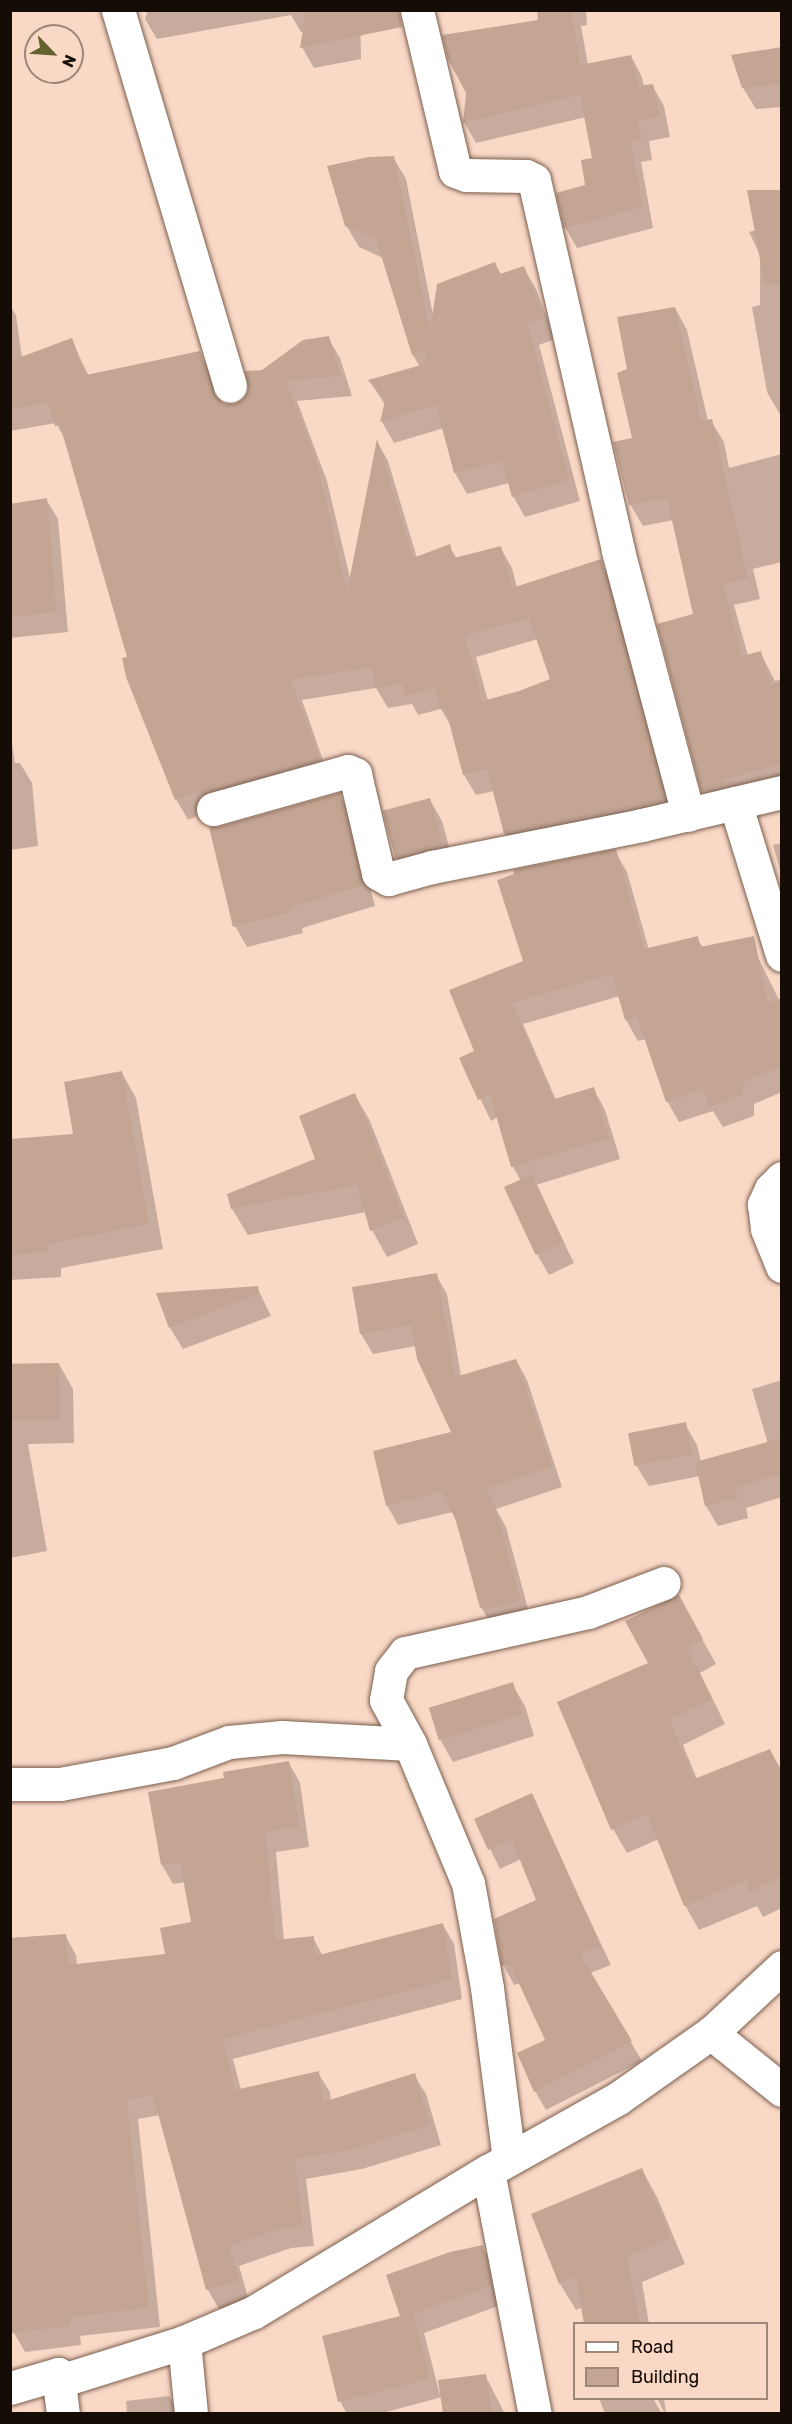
<!DOCTYPE html>
<html>
<head>
<meta charset="utf-8">
<style>
	body { margin:0 }
	#map { position:relative; width:792px; height:2424px; overflow:hidden; background:#f9d8c6; font-family:Rubik,sans-serif }
	div>[style] { position:absolute }
	.shadow>* { inset:0; background:#0003 }
	.building>* { inset:0; background:#c4a593; transform-origin:0 0 }
	.roads { filter:drop-shadow(0 0 2px #7b5f4f) drop-shadow(0 0 2px #7b5f4f) }
	.street>* { height:33px; margin:-16.5px; padding:0 16.5px; transform-origin:16.5px; border-radius:16.5px; background:#fff }
	span { translate:-50% -50%; white-space:nowrap; text-align:center; line-height:1.15; -webkit-text-stroke:6px #f9d8c6; paint-order:stroke }
	.frame { position:absolute; inset:0; border:12px solid #160c06; pointer-events:none }
	.legend { position:absolute; left:573px; top:2322px; width:195px; height:78px; box-sizing:border-box; background:#f9d8c6; border:2px solid #9e8679; margin:0; padding:8px 10px; list-style:none; font-size:18px; color:#160c06 }
	.legend li { display:flex; align-items:center; gap:12px; height:30px }
	.legend b { width:30px; border:2px solid #9e8679 }
	.north { position:absolute; left:24px; top:24px; width:60px; height:60px; box-sizing:border-box; background:#f9d8c6; border:2px solid #9e8679; border-radius:50%; rotate:115deg; font-size:16px; font-weight:700; line-height:24px; text-align:center; color:#160c06 }
	.north::after { content:''; display:block; margin:auto; width:21px; height:27px; background:#64622f; clip-path:polygon(50% 0,100% 100%,50% 72%,0 100%) }
</style>
</head>
<body>
<div id="map">
	<div class="shadow">
		<div style="clip-path:polygon(148px 10px,360px 10px,361px 59px,314px 68px,302px 47px,304px 32px,301px 32px,291px 15px,157px 39px,145px 19px)"></div>
		<div style="clip-path:polygon(538px 10px,586px 10px,587px 25px,581px 26px,588px 65px,631px 56px,642px 77px,644px 87px,652px 85px,664px 106px,670px 137px,649px 141px,652px 160px,641px 162px,653px 228px,577px 248px,565px 227px,587px 186px,594px 159px,586px 117px,476px 143px,464px 122px,540px 21px)"></div>
		<div style="clip-path:polygon(782px 49px,782px 107px,756px 109px,743px 88px)"></div>
		<div style="clip-path:polygon(393px 157px,406px 179px,433px 315px,495px 264px,502px 276px,524px 268px,536px 289px,555px 339px,539px 345px,580px 501px,525px 517px,513px 496px,509px 483px,467px 494px,455px 473px,444px 428px,394px 443px,382px 422px,385px 405px,370px 381px,420px 367px,413px 355px,383px 258px,359px 247px,346px 225px)"></div>
		<div style="clip-path:polygon(782px 191px,782px 413px,779px 413px,767px 392px,752px 307px,760px 305px,760px 255px,749px 232px,756px 230px)"></div>
		<div style="clip-path:polygon(evenodd,10px 306px,16px 315px,22px 358px,71px 340px,89px 376px,199px 353px,211px 373px,222px 404px,235px 406px,244px 400px,263px 372px,328px 338px,340px 358px,352px 396px,297px 401px,327px 481px,351px 582px,378px 443px,388px 461px,417px 558px,449px 546px,457px 559px,500px 547px,512px 568px,517px 588px,600px 561px,612px 581px,675px 821px,517px 853px,505px 833px,494px 791px,476px 795px,464px 775px,451px 726px,441px 709px,418px 715px,412px 704px,388px 708px,376px 688px,302px 700px,330px 780px,211px 810px,188px 820px,176px 799px,129px 658px,68px 445px,56px 423px,10px 431px,10px 306px,538px 639px,552px 679px,519px 693px,488px 701px,476px 657px,538px 639px)"></div>
		<div style="clip-path:polygon(675px 308px,687px 330px,708px 421px,711px 421px,724px 442px,729px 468px,782px 454px,782px 562px,753px 569px,760px 599px,734px 605px,748px 656px,760px 652px,775px 681px,782px 679px,782px 788px,715px 811px,702px 790px,695px 615px,673px 520px,643px 526px,630px 504px,634px 439px,629px 370px)"></div>
		<div style="clip-path:polygon(46px 499px,58px 519px,68px 632px,10px 638px,10px 502px,11px 505px)"></div>
		<div style="clip-path:polygon(10px 731px,15px 763px,20px 763px,32px 783px,38px 846px,10px 850px)"></div>
		<div style="clip-path:polygon(339px 794px,351px 815px,375px 906px,302px 928px,303px 933px,247px 947px,235px 926px,218px 829px)"></div>
		<div style="clip-path:polygon(430px 800px,442px 821px,454px 865px,407px 879px,395px 857px)"></div>
		<div style="clip-path:polygon(782px 843px,782px 877px,773px 845px)"></div>
		<div style="clip-path:polygon(615px 851px,627px 872px,649px 950px,697px 938px,703px 948px,749px 939px,782px 1006px,782px 1092px,754px 1104px,754px 1116px,723px 1127px,713px 1111px,679px 1122px,667px 1101px,646px 1039px,638px 1041px,626px 1020px,620px 996px,523px 1024px,556px 1100px,593px 1088px,605px 1110px,620px 1159px,536px 1185px,574px 1263px,549px 1275px,537px 1254px,521px 1181px,513px 1167px,498px 1117px,491px 1121px,461px 1059px,476px 1052px,525px 962px)"></div>
		<div style="clip-path:polygon(122px 1073px,136px 1098px,163px 1249px,61px 1268px,61px 1277px,10px 1280px,10px 1141px,75px 1136px)"></div>
		<div style="clip-path:polygon(355px 1095px,370px 1121px,418px 1244px,387px 1257px,372px 1230px,366px 1212px,248px 1235px,232px 1209px,317px 1160px)"></div>
		<div style="clip-path:polygon(436px 1275px,447px 1294px,461px 1376px,516px 1360px,527px 1380px,562px 1487px,496px 1509px,506px 1527px,531px 1620px,493px 1627px,481px 1607px,453px 1512px,398px 1525px,387px 1505px,453px 1433px,416px 1346px,373px 1354px,361px 1334px,353px 1288px)"></div>
		<div style="clip-path:polygon(257px 1287px,271px 1316px,183px 1349px,170px 1328px,158px 1295px)"></div>
		<div style="clip-path:polygon(59px 1364px,73px 1389px,74px 1443px,28px 1444px,47px 1551px,10px 1558px,10px 1365px)"></div>
		<div style="clip-path:polygon(782px 1380px,782px 1497px,746px 1508px,748px 1518px,718px 1526px,706px 1506px,700px 1476px,649px 1486px,636px 1465px,630px 1435px,685px 1424px,697px 1445px,701px 1462px,768px 1444px,752px 1389px)"></div>
		<div style="clip-path:polygon(692px 1621px,716px 1664px,700px 1673px,725px 1724px,683px 1745px,697px 1779px,770px 1750px,782px 1771px,782px 1908px,763px 1917px,757px 1906px,699px 1930px,685px 1905px,659px 1839px,627px 1853px,613px 1829px,650px 1664px)"></div>
		<div style="clip-path:polygon(512px 1684px,525px 1706px,534px 1736px,453px 1762px,441px 1741px,431px 1710px)"></div>
		<div style="clip-path:polygon(289px 1763px,300px 1783px,309px 1847px,276px 1852px,284px 1941px,313px 1938px,323px 1956px,443px 1925px,454px 1944px,462px 1999px,233px 2059px,241px 2090px,318px 2073px,330px 2092px,331px 2101px,414px 2075px,426px 2094px,441px 2145px,362px 2169px,306px 2179px,314px 2246px,291px 2248px,239px 2266px,249px 2301px,219px 2309px,208px 2290px,160px 2115px,138px 2119px,160px 2327px,80px 2336px,81px 2345px,25px 2352px,14px 2333px,10px 2260px,10px 1938px,65px 1935px,76px 1955px,77px 1965px,167px 1955px,193px 1924px,185px 1882px,173px 1884px,162px 1865px,226px 1779px)"></div>
		<div style="clip-path:polygon(531px 1795px,611px 1965px,590px 1973px,642px 2061px,546px 2110px,535px 2091px,547px 2041px,521px 1983px,514px 1985px,504px 1966px,538px 1900px,521px 1859px,500px 1869px,476px 1820px)"></div>
		<div style="clip-path:polygon(642px 2170px,657px 2197px,685px 2264px,642px 2282px,649px 2324px,586px 2324px,583px 2307px,576px 2310px,560px 2284px,533px 2215px)"></div>
		<div style="clip-path:polygon(482px 2247px,494px 2266px,501px 2305px,424px 2333px,440px 2395px,485px 2375px,505px 2414px,444px 2414px,442px 2397px,379px 2414px,347px 2414px,340px 2401px,402px 2318px)"></div>
		<div style="clip-path:polygon(169px 2396px,180px 2414px,127px 2414px,126px 2401px)"></div>
		<div style="clip-path:polygon(599px 2398px,653px 2398px,662px 2414px,605px 2414px)"></div>
		<div style="clip-path:polygon(657px 2398px,664px 2398px,666px 2414px,665px 2414px)"></div>
	</div>
	<div class="building">
		<div style="clip-path:polygon(306px 10px,399px 10px,402px 27px,300px 48px)"></div>
		<div style="clip-path:polygon(537px 10px,571px 10px,580px 65px,631px 55px,638px 86px,653px 84px,660px 116px,638px 121px,642px 139px,631px 142px,643px 207px,564px 228px,556px 193px,585px 185px,581px 160px,592px 158px,580px 95px,463px 123px,466px 93px,448px 59px,442px 35px,538px 20px)"></div>
		<div style="clip-path:polygon(782px 47px,782px 84px,742px 88px,731px 55px)"></div>
		<div style="clip-path:polygon(394px 156px,430px 331px,437px 284px,495px 262px,500px 274px,524px 266px,544px 318px,528px 324px,569px 480px,512px 497px,502px 461px,454px 473px,436px 405px,380px 422px,385px 401px,368px 380px,425px 364px,427px 351px,412px 355px,376px 239px,345px 226px,327px 166px,369px 157px)"></div>
		<div style="clip-path:polygon(747px 190px,782px 190px,782px 284px,765px 286px)"></div>
		<div style="clip-path:polygon(675px 307px,701px 421px,712px 419px,748px 578px,723px 584px,742px 656px,761px 651px,771px 685px,782px 681px,782px 764px,722px 780px,723px 785px,701px 791px,657px 624px,693px 614px,667px 498px,629px 505px,613px 442px,632px 438px,617px 373px,627px 369px,617px 317px)"></div>
		<div style="clip-path:polygon(evenodd,329px 336px,341px 376px,286px 381px,316px 459px,347px 592px,377px 439px,413px 558px,450px 544px,454px 558px,501px 546px,512px 588px,601px 559px,665px 800px,504px 834px,487px 769px,463px 775px,445px 707px,440px 709px,434px 688px,405px 696px,402px 684px,375px 688px,372px 667px,291px 680px,320px 760px,201px 795px,200px 790px,175px 800px,126px 677px,122px 658px,127px 657px,60px 425px,55px 426px,48px 402px,10px 409px,10px 361px,72px 338px,86px 375px,200px 351px,217px 399px,225px 404px,235px 404px,243px 399px,248px 391px,245px 371px,262px 370px,303px 340px,329px 336px,529px 618px,550px 679px,519px 691px,482px 701px,465px 636px,529px 618px)"></div>
		<div style="clip-path:polygon(47px 498px,57px 612px,10px 617px,10px 504px)"></div>
		<div style="clip-path:polygon(340px 793px,364px 885px,291px 907px,292px 912px,233px 927px,209px 827px,218px 827px)"></div>
		<div style="left:430px;top:798px;width:48px;height:49px;rotate:75deg"></div>
		<div style="clip-path:polygon(616px 849px,644px 949px,698px 936px,700px 947px,754px 936px,768px 1004px,782px 998px,782px 1065px,743px 1083px,742px 1095px,709px 1107px,704px 1089px,666px 1102px,637px 1017px,625px 1020px,612px 974px,512px 1003px,554px 1099px,594px 1087px,609px 1138px,511px 1167px,490px 1095px,478px 1100px,459px 1058px,474px 1051px,449px 990px,523px 961px,497px 880px,514px 874px,513px 870px)"></div>
		<div style="clip-path:polygon(122px 1071px,149px 1224px,48px 1244px,48px 1252px,10px 1255px,10px 1139px,73px 1134px,64px 1082px)"></div>
		<div style="clip-path:polygon(355px 1093px,404px 1217px,370px 1231px,357px 1185px,231px 1209px,227px 1194px,315px 1159px,299px 1116px)"></div>
		<div style="left:532px;top:1174px;width:75px;height:31px;rotate:65deg"></div>
		<div style="clip-path:polygon(437px 1273px,455px 1377px,516px 1359px,552px 1467px,486px 1489px,495px 1506px,521px 1601px,493px 1608px,480px 1608px,456px 1520px,441px 1492px,386px 1506px,373px 1451px,451px 1432px,417px 1359px,411px 1325px,360px 1334px,352px 1287px)"></div>
		<div style="clip-path:polygon(258px 1286px,259px 1294px,169px 1328px,156px 1293px)"></div>
		<div style="left:59px;top:1363px;width:56px;height:49px;rotate:89deg"></div>
		<div style="left:686px;top:1422px;width:33px;height:59px;rotate:79deg"></div>
		<div style="clip-path:polygon(782px 1438px,782px 1474px,735px 1487px,738px 1498px,705px 1506px,695px 1462px)"></div>
		<div style="clip-path:polygon(679px 1595px,703px 1639px,687px 1648px,712px 1699px,670px 1720px,694px 1779px,770px 1749px,782px 1776px,782px 1876px,748px 1893px,747px 1880px,684px 1906px,647px 1814px,611px 1830px,557px 1702px,648px 1663px,625px 1621px)"></div>
		<div style="left:513px;top:1682px;width:34px;height:88px;rotate:73deg"></div>
		<div style="clip-path:polygon(289px 1761px,299px 1827px,266px 1832px,275px 1940px,314px 1936px,315px 1956px,443px 1923px,452px 1979px,223px 2039px,235px 2090px,319px 2071px,323px 2102px,415px 2073px,430px 2125px,351px 2150px,295px 2159px,303px 2226px,279px 2229px,229px 2246px,239px 2281px,206px 2290px,153px 2095px,127px 2100px,149px 2308px,70px 2317px,71px 2326px,12px 2333px,10px 1938px,66px 1934px,68px 1965px,165px 1954px,160px 1928px,191px 1922px,180px 1862px,161px 1865px,148px 1792px,224px 1778px,223px 1772px)"></div>
		<div style="clip-path:polygon(532px 1793px,601px 1946px,580px 1954px,632px 2041px,534px 2092px,517px 2053px,545px 2040px,510px 1964px,502px 1966px,494px 1919px,536px 1900px,512px 1840px,488px 1850px,474px 1819px)"></div>
		<div style="clip-path:polygon(642px 2168px,671px 2238px,627px 2256px,640px 2324px,584px 2324px,576px 2277px,559px 2284px,531px 2214px)"></div>
		<div style="clip-path:polygon(483px 2245px,491px 2286px,414px 2314px,430px 2379px,338px 2402px,322px 2336px,400px 2316px,386px 2275px,450px 2252px)"></div>
		<div style="clip-path:polygon(486px 2374px,492px 2414px,443px 2414px,438px 2380px)"></div>
	</div>
	<div class="roads">
		<div class="street">
			<div style="left:118px;top:10px;width:392px;rotate:73.4deg"></div>
			<div style="left:417px;top:10px;width:165px;rotate:76.7deg"></div>
			<div style="left:455px;top:171px;width:12px;rotate:20deg"></div>
			<div style="left:466px;top:175px;width:60px;rotate:1deg"></div>
			<div style="left:526px;top:176px;width:9px;rotate:27deg"></div>
			<div style="left:534px;top:180px;width:380px;rotate:77.2deg"></div>
			<div style="left:618px;top:551px;width:273px;rotate:75.1deg"></div>
			<div style="left:735px;top:803px;width:159px;rotate:72.8deg"></div>
			<div style="left:213px;top:809px;width:140px;rotate:-15.7deg"></div>
			<div style="left:348px;top:771px;width:8px;rotate:23deg"></div>
			<div style="left:355px;top:774px;width:102px;rotate:76.9deg"></div>
			<div style="left:378px;top:873px;width:12px;rotate:31deg"></div>
			<div style="left:388px;top:879px;width:46px;rotate:-15.3deg"></div>
			<div style="left:432px;top:867px;width:214px;rotate:-11.3deg"></div>
			<div style="left:642px;top:825px;width:144px;rotate:-13.3deg"></div>
			<div style="left:782px;top:1178px;width:16px;rotate:135deg"></div>
			<div style="left:771px;top:1189px;width:17px;rotate:115deg"></div>
			<div style="left:764px;top:1204px;width:25px;rotate:83deg"></div>
			<div style="left:767px;top:1229px;width:40px;rotate:68deg"></div>
			<div style="left:410px;top:1744px;width:50px;rotate:-118.6deg"></div>
			<div style="left:386px;top:1700px;width:29px;rotate:-80deg"></div>
			<div style="left:391px;top:1671px;width:23px;rotate:-52deg"></div>
			<div style="left:405px;top:1653px;width:188px;rotate:-12.6deg"></div>
			<div style="left:588px;top:1612px;width:81px;rotate:-20.9deg"></div>
			<div style="left:10px;top:1784px;width:50px"></div>
			<div style="left:60px;top:1784px;width:115px;rotate:-10.5deg"></div>
			<div style="left:173px;top:1763px;width:60px;rotate:-20.6deg"></div>
			<div style="left:229px;top:1742px;width:53px;rotate:-5.4deg"></div>
			<div style="left:282px;top:1737px;width:128px;rotate:3.1deg"></div>
			<div style="left:410px;top:1744px;width:151px;rotate:67.4deg"></div>
			<div style="left:468px;top:1883px;width:107px;rotate:79.7deg"></div>
			<div style="left:487px;top:1988px;width:172px;rotate:82.7deg"></div>
			<div style="left:711px;top:2033px;width:91px;rotate:38.8deg"></div>
			<div style="left:488px;top:2171px;width:248px;rotate:79.1deg"></div>
			<div style="left:184px;top:2342px;width:72px;rotate:84.4deg"></div>
			<div style="left:58px;top:2374px;width:40px;rotate:82.9deg"></div>
			<div style="left:10px;top:2388px;width:50px;rotate:-16.3deg"></div>
			<div style="left:58px;top:2374px;width:9px;rotate:32deg"></div>
			<div style="left:66px;top:2379px;width:124px;rotate:-17.4deg"></div>
			<div style="left:184px;top:2342px;width:76px;rotate:-23.2deg"></div>
			<div style="left:254px;top:2312px;width:273px;rotate:-31.1deg"></div>
			<div style="left:488px;top:2171px;width:148px;rotate:-29.2deg"></div>
			<div style="left:617px;top:2099px;width:115px;rotate:-35.1deg"></div>
			<div style="left:711px;top:2033px;width:97px;rotate:-42.9deg"></div>
		</div>
	</div>
	<div class="frame"></div>
	<ul class="legend">
	<li><b style="height:8px;background:#fff"></b>Road</li>
	<li><b style="height:16px;background:#c4a593"></b>Building</li>
	</ul>
	<div class="north">N</div>
</div>
</body>
</html>
